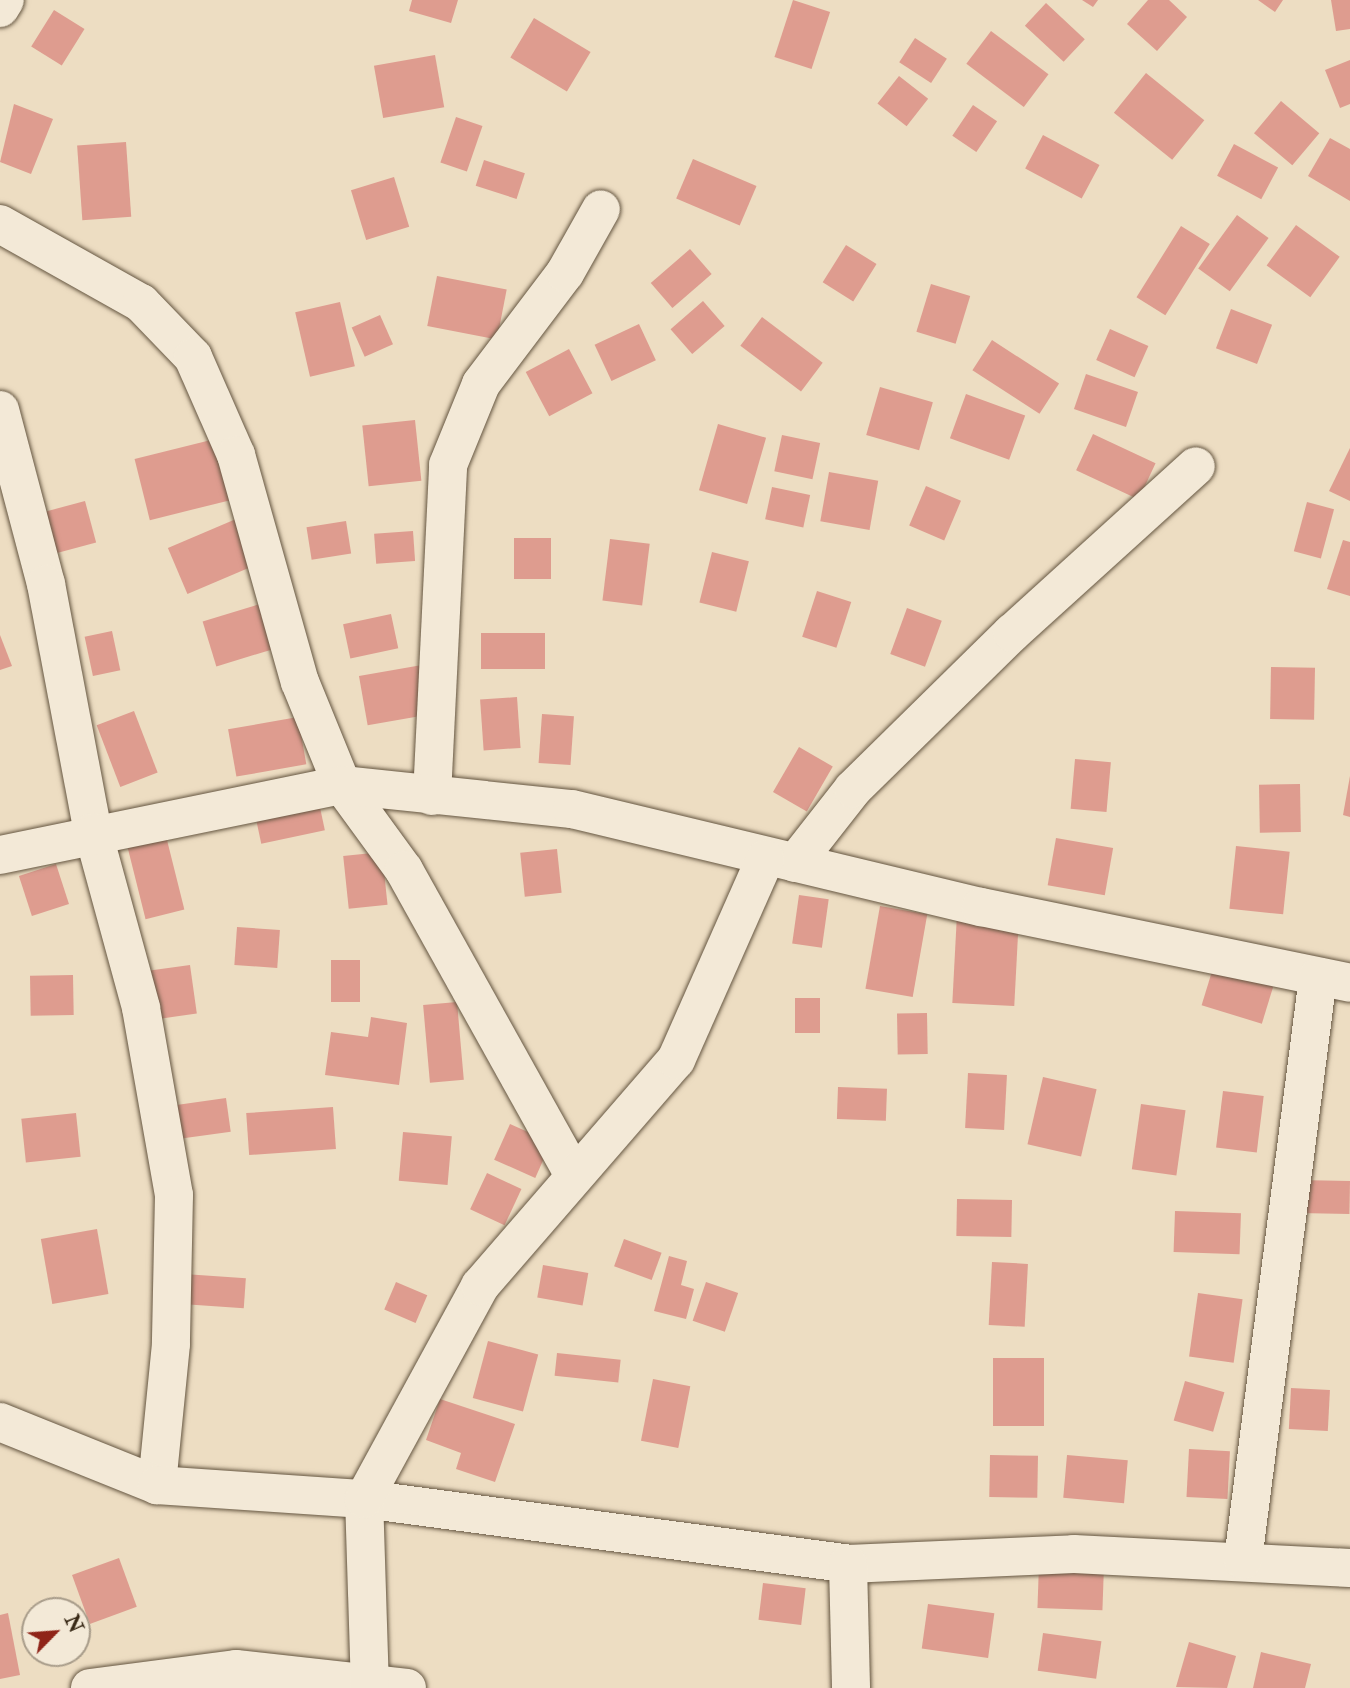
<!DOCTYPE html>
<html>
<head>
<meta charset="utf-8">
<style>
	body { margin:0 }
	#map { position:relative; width:1350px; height:1688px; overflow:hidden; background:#edddc2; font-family:"IM FELL Double Pica",serif }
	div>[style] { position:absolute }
	.building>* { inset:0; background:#de9c8f; transform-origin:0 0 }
	.roads { filter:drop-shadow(0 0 2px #655641) drop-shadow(0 0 2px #655641) }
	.minor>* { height:38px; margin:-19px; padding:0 19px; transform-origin:19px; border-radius:19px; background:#f3e9d7 }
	span { translate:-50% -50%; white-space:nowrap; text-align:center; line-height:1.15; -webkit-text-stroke:5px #f3e9d7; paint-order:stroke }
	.north { position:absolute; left:21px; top:1597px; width:70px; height:70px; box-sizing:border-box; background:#f3e9d7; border:2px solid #a89c8a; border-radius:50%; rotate:65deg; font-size:19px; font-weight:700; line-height:28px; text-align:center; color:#382916 }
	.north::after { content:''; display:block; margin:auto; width:24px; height:32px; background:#8f2418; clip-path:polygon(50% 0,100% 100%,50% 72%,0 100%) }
</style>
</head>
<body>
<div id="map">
	<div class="building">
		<div style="clip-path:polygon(412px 0,458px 0,451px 23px,409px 11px)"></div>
		<div style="left:793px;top:0;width:39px;height:60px;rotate:18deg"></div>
		<div style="clip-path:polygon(1082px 0,1098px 0,1093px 7px)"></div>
		<div style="clip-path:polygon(1148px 0,1169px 0,1187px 17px,1157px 51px,1127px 24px)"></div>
		<div style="clip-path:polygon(1258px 0,1283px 0,1275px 12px)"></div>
		<div style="clip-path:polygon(1331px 0,1350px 0,1350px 29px,1336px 31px)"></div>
		<div style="left:1046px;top:3px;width:53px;height:31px;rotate:43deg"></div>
		<div style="left:54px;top:10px;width:36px;height:43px;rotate:32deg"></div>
		<div style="left:534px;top:18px;width:66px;height:46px;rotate:31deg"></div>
		<div style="left:991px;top:31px;width:72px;height:41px;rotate:37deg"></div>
		<div style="left:915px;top:38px;width:38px;height:29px;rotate:33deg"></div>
		<div style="left:435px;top:55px;width:53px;height:62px;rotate:80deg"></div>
		<div style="clip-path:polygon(1350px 60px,1350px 104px,1340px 108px,1325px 70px)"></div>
		<div style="left:1146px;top:73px;width:75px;height:51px;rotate:39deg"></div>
		<div style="left:899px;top:76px;width:37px;height:35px;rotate:38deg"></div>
		<div style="left:1281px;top:101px;width:50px;height:42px;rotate:40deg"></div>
		<div style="clip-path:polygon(14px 104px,53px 119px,31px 174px,0 162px)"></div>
		<div style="left:973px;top:105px;width:29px;height:37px;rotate:34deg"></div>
		<div style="left:456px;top:117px;width:28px;height:48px;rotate:19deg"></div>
		<div style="left:1043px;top:135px;width:64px;height:38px;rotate:28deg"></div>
		<div style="clip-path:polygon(1330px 138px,1350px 149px,1350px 201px,1308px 176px)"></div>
		<div style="left:126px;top:142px;width:75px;height:49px;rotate:86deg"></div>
		<div style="left:1234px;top:144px;width:50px;height:36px;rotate:28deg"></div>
		<div style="left:693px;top:159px;width:69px;height:43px;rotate:23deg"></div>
		<div style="left:484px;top:160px;width:43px;height:27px;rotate:18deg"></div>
		<div style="left:394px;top:177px;width:52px;height:45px;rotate:73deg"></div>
		<div style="left:1237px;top:215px;width:39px;height:66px;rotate:36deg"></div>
		<div style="left:1296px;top:225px;width:54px;height:50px;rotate:36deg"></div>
		<div style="left:1181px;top:226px;width:34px;height:84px;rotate:32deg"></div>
		<div style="left:846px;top:245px;width:36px;height:44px;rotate:32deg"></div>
		<div style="left:690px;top:249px;width:33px;height:52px;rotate:49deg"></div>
		<div style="left:437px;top:276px;width:71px;height:51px;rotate:11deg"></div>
		<div style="left:931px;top:284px;width:41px;height:50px;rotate:17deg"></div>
		<div style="left:703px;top:301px;width:33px;height:43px;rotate:49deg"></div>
		<div style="left:340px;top:302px;width:66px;height:46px;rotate:77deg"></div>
		<div style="left:1231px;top:309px;width:44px;height:42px;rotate:21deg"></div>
		<div style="left:380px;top:315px;width:32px;height:31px;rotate:66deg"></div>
		<div style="left:762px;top:317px;width:76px;height:36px;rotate:37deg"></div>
		<div style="left:639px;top:324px;width:40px;height:49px;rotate:65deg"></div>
		<div style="left:1110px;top:329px;width:42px;height:34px;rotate:24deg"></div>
		<div style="left:992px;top:340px;width:80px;height:36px;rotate:33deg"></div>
		<div style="left:569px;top:349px;width:50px;height:49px;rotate:62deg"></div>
		<div style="left:1086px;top:374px;width:55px;height:37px;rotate:19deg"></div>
		<div style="left:880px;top:387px;width:55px;height:50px;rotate:16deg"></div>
		<div style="left:966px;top:394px;width:63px;height:47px;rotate:20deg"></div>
		<div style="left:415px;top:420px;width:61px;height:53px;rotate:84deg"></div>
		<div style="left:718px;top:424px;width:50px;height:69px;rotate:16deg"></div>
		<div style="left:1093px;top:434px;width:69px;height:40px;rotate:25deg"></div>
		<div style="left:782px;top:435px;width:39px;height:37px;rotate:12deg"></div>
		<div style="left:219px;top:438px;width:63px;height:87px;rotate:76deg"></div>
		<div style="clip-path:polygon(1350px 448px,1350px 501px,1329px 491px)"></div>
		<div style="left:829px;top:472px;width:50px;height:50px;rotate:10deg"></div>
		<div style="left:926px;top:486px;width:38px;height:43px;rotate:23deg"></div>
		<div style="left:772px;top:487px;width:39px;height:33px;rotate:12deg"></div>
		<div style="left:85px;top:501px;width:43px;height:52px;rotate:75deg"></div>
		<div style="left:1307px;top:502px;width:28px;height:51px;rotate:15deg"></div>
		<div style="left:236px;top:519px;width:50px;height:74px;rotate:67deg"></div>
		<div style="left:346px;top:521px;width:33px;height:40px;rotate:81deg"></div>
		<div style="left:413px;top:531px;width:30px;height:39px;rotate:86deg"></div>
		<div style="left:551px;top:538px;width:41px;height:37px;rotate:90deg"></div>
		<div style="left:610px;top:539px;width:40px;height:62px;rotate:7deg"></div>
		<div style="clip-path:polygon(1343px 540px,1350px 542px,1350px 596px,1327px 589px)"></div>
		<div style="left:712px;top:552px;width:38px;height:52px;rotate:14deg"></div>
		<div style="left:817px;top:591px;width:36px;height:48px;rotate:18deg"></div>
		<div style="left:260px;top:604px;width:47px;height:60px;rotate:73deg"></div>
		<div style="left:907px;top:608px;width:37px;height:49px;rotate:20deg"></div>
		<div style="left:391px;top:614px;width:35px;height:49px;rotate:78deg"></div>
		<div style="left:112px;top:631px;width:40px;height:28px;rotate:78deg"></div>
		<div style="left:481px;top:633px;width:64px;height:36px"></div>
		<div style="clip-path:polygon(0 635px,12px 666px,0 670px)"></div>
		<div style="left:422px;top:665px;width:50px;height:64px;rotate:80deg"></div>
		<div style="left:1271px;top:667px;width:44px;height:52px;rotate:1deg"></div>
		<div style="left:517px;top:697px;width:51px;height:37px;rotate:86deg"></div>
		<div style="left:134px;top:711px;width:66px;height:40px;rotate:69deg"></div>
		<div style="left:542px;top:714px;width:32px;height:49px;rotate:4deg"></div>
		<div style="left:298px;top:717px;width:48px;height:71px;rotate:80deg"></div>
		<div style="left:799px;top:747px;width:39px;height:52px;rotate:30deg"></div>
		<div style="left:1075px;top:759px;width:36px;height:50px;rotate:5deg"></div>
		<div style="clip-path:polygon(1350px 776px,1350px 817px,1343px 815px)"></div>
		<div style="left:1300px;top:784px;width:48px;height:41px;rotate:89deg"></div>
		<div style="left:318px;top:798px;width:33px;height:65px;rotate:78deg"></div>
		<div style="left:165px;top:832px;width:80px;height:40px;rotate:76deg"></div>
		<div style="left:1056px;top:838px;width:58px;height:48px;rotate:10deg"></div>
		<div style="left:1236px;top:846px;width:54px;height:63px;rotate:6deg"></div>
		<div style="left:557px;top:849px;width:44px;height:37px;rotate:84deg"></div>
		<div style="left:382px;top:852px;width:53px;height:39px;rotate:84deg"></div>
		<div style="left:56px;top:864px;width:42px;height:39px;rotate:72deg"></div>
		<div style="left:799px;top:895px;width:30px;height:49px;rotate:8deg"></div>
		<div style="left:880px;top:906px;width:48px;height:84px;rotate:10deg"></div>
		<div style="left:957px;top:914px;width:62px;height:89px;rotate:3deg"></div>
		<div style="left:237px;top:927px;width:43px;height:38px;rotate:4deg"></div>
		<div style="left:331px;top:960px;width:29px;height:42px"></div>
		<div style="left:190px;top:965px;width:49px;height:44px;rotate:82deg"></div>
		<div style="left:1213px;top:968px;width:63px;height:39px;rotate:17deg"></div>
		<div style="left:73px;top:975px;width:40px;height:43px;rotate:89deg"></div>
		<div style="left:795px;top:998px;width:25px;height:35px"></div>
		<div style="left:457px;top:1002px;width:78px;height:34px;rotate:85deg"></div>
		<div style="left:927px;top:1013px;width:41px;height:30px;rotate:89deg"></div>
		<div style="clip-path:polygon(371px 1017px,407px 1023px,399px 1085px,325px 1075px,331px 1032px,368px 1037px)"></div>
		<div style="left:968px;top:1073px;width:39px;height:55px;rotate:3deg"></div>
		<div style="left:1043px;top:1077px;width:55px;height:69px;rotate:13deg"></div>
		<div style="left:838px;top:1087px;width:49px;height:32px;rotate:2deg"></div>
		<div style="left:1223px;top:1091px;width:41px;height:57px;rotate:7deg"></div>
		<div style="left:226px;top:1098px;width:34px;height:57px;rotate:82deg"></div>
		<div style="left:1141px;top:1104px;width:45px;height:66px;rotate:8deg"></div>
		<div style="left:333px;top:1107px;width:42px;height:87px;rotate:86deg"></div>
		<div style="left:76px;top:1113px;width:44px;height:55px;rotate:84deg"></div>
		<div style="left:510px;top:1124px;width:45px;height:39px;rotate:24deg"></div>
		<div style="left:403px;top:1132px;width:49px;height:49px;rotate:5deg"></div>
		<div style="left:487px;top:1173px;width:38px;height:40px;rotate:25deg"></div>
		<div style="left:1299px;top:1180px;width:51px;height:33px;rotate:1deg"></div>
		<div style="left:957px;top:1199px;width:55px;height:37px;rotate:1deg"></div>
		<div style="left:1175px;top:1211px;width:66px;height:41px;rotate:2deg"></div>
		<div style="left:97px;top:1229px;width:66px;height:57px;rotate:80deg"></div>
		<div style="left:624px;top:1239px;width:40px;height:29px;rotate:20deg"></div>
		<div style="clip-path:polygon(669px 1256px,687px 1261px,681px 1285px,694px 1289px,686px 1319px,654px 1311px)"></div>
		<div style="left:992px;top:1262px;width:36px;height:63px;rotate:3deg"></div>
		<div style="left:543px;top:1265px;width:46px;height:33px;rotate:10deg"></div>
		<div style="left:184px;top:1274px;width:62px;height:30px;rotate:4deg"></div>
		<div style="left:396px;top:1282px;width:34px;height:30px;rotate:23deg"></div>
		<div style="left:706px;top:1282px;width:34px;height:41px;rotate:19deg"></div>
		<div style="left:1198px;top:1293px;width:45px;height:64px;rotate:8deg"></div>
		<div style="left:488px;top:1341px;width:52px;height:59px;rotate:15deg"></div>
		<div style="left:557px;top:1353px;width:64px;height:23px;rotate:6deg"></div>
		<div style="left:993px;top:1358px;width:51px;height:68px"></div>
		<div style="left:653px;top:1379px;width:38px;height:63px;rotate:11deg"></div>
		<div style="left:1185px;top:1381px;width:41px;height:41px;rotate:16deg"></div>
		<div style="left:1291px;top:1388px;width:39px;height:41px;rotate:3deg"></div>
		<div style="clip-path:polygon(440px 1399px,515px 1424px,495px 1482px,456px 1469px,461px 1453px,426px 1440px)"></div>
		<div style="left:1189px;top:1449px;width:41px;height:48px;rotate:3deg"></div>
		<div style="left:990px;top:1455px;width:48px;height:42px;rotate:1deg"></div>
		<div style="left:1067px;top:1455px;width:61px;height:43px;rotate:5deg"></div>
		<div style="left:119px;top:1558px;width:52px;height:50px;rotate:70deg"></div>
		<div style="left:1039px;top:1564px;width:65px;height:44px;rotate:2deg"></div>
		<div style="left:763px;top:1583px;width:43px;height:37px;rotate:7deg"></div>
		<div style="left:928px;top:1604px;width:67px;height:45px;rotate:8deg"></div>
		<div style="clip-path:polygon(8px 1613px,20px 1675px,0 1679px,0 1615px)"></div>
		<div style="left:1043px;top:1633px;width:59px;height:38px;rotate:8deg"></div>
		<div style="clip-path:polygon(1189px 1642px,1236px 1656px,1227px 1688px,1176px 1687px)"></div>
		<div style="clip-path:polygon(1261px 1652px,1311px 1664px,1305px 1688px,1253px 1688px)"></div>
	</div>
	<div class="roads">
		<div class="minor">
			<div style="left:0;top:8px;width:9px;rotate:-58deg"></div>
			<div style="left:0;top:224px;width:162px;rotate:29.3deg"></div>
			<div style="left:141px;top:303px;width:75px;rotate:46.1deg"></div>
			<div style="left:193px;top:357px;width:107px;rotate:66.3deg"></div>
			<div style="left:236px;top:455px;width:236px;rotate:74.3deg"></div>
			<div style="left:300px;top:682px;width:111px;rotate:67.8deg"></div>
			<div style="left:342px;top:785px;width:105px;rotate:53.9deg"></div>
			<div style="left:404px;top:870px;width:349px;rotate:60.9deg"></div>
			<div style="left:0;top:410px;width:180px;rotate:75.2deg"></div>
			<div style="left:46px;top:584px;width:252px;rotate:79.3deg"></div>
			<div style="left:93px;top:832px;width:182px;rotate:74.7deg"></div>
			<div style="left:141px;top:1008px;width:190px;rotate:80deg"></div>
			<div style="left:174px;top:1195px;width:149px;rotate:91.2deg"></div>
			<div style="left:171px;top:1344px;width:142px;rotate:95.7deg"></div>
			<div style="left:432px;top:796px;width:331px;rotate:-87.2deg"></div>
			<div style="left:448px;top:465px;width:87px;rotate:-67.8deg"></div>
			<div style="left:481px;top:384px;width:139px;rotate:-52.9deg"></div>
			<div style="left:565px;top:273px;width:73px;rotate:-60.6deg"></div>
			<div style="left:0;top:855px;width:349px;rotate:-11.6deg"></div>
			<div style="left:342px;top:785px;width:231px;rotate:6deg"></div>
			<div style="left:572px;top:809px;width:421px;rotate:13.5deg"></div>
			<div style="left:981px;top:907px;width:377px;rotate:11.6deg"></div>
			<div style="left:795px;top:863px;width:94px;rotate:-51.9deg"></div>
			<div style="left:853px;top:789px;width:223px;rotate:-44.5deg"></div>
			<div style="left:1012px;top:633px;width:248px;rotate:-42.2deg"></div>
			<div style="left:0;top:1422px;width:169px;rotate:21.9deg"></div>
			<div style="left:157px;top:1485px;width:207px;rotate:3.9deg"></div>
			<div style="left:364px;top:1499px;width:488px;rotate:7.6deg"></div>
			<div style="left:848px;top:1564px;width:226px;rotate:-2.5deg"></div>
			<div style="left:1074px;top:1554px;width:276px;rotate:2.9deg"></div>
			<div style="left:1243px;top:1560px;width:588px;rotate:-82.67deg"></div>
			<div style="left:848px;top:1564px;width:124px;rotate:88.6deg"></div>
			<div style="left:90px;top:1688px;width:147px;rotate:-7.4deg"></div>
			<div style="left:236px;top:1669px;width:172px;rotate:6.3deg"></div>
			<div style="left:370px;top:1688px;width:189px;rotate:-91.8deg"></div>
			<div style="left:364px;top:1499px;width:243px;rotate:-61.4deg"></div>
			<div style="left:480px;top:1286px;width:299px;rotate:-49.1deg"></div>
			<div style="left:676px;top:1060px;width:220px;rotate:-66.1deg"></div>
		</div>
	</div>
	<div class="north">N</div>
</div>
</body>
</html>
